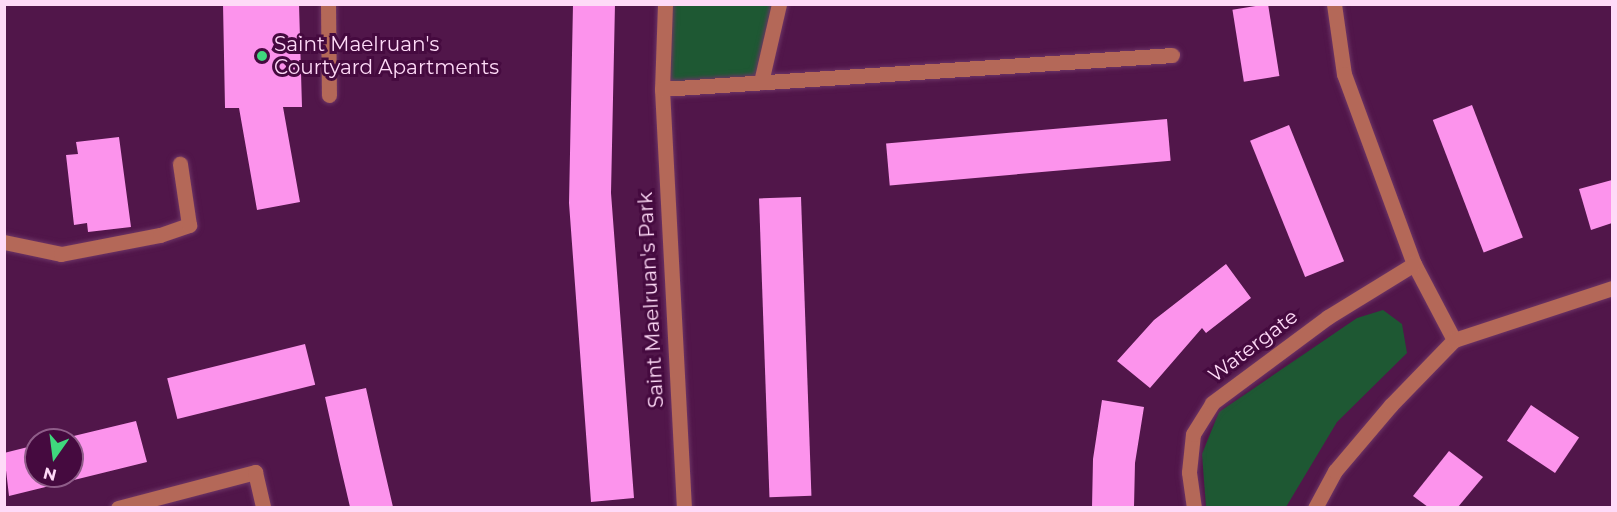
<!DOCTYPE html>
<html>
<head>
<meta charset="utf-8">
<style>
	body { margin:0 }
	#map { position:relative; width:1617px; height:512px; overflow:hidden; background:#51164a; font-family:Montserrat,sans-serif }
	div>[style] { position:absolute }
	.green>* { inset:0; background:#1e5833 }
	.building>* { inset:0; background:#fc93ec; transform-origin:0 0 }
	.roads { filter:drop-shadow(0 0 2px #6d3566) drop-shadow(0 0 2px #6d3566) }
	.minor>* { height:15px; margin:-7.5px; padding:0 7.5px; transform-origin:7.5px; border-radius:7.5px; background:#b46858 }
	.dots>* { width:16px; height:16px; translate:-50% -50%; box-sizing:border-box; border:3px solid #450a3f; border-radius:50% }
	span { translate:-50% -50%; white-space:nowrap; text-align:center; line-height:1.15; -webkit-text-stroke:6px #450a3f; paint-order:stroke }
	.poi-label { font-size:20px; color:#fedaf7 }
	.left { translate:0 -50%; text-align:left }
	.street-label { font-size:20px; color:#fedaf7 }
	.frame { position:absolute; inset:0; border:6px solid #fedaf7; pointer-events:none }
	.north { position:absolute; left:24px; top:428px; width:60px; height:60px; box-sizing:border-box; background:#450a3f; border:2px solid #8f5d89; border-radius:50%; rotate:194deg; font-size:16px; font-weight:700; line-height:24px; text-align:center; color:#fedaf7 }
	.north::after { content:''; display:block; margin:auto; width:21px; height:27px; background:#3fd77d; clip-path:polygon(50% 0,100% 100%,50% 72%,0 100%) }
</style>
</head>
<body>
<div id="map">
	<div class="green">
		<div style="clip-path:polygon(662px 5px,779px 5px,761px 82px,662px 89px)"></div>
		<div style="clip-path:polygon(1383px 310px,1402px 324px,1407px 353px,1337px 422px,1286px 507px,1206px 507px,1202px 454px,1219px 412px,1357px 318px)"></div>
	</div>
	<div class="building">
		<div style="clip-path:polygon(223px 4px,299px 4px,302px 107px,283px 107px,300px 202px,257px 210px,239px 108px,225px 108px)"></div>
		<div style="clip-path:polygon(573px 4px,615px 4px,611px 193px,634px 498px,591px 502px,569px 203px)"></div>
		<div style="left:1268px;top:4px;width:73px;height:36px;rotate:81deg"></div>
		<div style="left:1472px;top:105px;width:142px;height:42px;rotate:69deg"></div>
		<div style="left:1167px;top:119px;width:42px;height:282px;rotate:85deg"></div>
		<div style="left:1289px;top:125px;width:147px;height:42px;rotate:68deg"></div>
		<div style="clip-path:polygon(119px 137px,131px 227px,88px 232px,87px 223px,74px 225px,66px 155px,78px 154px,76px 142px)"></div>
		<div style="clip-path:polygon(1612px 180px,1612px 223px,1591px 230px,1579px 189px)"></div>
		<div style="left:801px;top:197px;width:299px;height:42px;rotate:88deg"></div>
		<div style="clip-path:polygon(1226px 264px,1251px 298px,1206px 333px,1202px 328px,1150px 388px,1117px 361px,1154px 320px)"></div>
		<div style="left:305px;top:344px;width:42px;height:142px;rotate:76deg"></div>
		<div style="clip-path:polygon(366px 388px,380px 451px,393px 507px,350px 507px,339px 460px,325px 397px)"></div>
		<div style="clip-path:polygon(1102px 400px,1144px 407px,1135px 463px,1134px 507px,1092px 507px,1093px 459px)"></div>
		<div style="left:1531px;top:405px;width:58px;height:43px;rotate:34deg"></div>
		<div style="clip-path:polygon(136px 421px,147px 462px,9px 496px,4px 453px,36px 445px,36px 476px,72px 476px,72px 440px,57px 440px)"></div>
		<div style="clip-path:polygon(1449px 451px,1483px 477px,1458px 507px,1428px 507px,1413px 496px)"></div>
	</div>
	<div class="roads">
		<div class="minor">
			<div style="left:328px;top:4px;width:91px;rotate:89.4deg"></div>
			<div style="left:665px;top:4px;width:85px;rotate:92deg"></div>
			<div style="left:662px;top:89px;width:420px;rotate:87deg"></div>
			<div style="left:1334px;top:4px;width:71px;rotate:81.9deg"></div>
			<div style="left:1344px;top:74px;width:202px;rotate:69.8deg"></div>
			<div style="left:1414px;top:264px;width:86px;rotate:62.2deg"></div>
			<div style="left:761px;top:82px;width:80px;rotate:-77deg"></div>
			<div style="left:662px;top:89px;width:511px;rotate:-3.81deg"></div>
			<div style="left:4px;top:242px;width:58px;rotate:11.9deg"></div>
			<div style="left:61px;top:254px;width:101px;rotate:-10.9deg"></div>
			<div style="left:160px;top:235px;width:31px;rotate:-19deg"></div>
			<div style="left:189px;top:225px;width:62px;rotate:-98.4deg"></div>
			<div style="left:118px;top:508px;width:142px;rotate:-14.7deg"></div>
			<div style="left:255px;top:472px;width:37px;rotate:77deg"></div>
			<div style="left:1194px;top:508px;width:36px;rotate:-98deg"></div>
			<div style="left:1189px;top:472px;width:38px;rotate:-84deg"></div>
			<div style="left:1193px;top:434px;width:36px;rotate:-58deg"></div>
			<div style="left:1212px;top:403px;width:144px;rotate:-36.6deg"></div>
			<div style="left:1328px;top:317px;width:101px;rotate:-31.6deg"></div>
			<div style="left:1315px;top:508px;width:42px;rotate:-61.6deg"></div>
			<div style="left:1335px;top:471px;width:87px;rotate:-49.7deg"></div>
			<div style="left:1391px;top:405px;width:91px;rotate:-45.9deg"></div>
			<div style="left:1454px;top:340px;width:166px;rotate:-18.2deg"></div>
		</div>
	</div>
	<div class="dots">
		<div style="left:262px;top:56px;background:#3fd77d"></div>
	</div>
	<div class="poi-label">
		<span class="left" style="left:274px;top:56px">Saint Maelruan's<br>Courtyard Apartments</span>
	</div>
	<div class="street-label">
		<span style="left:651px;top:300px;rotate:-93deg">Saint Maelruan's Park</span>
		<span style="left:1253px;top:346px;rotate:-37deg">Watergate</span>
	</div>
	<div class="frame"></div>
	<div class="north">N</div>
</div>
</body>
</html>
